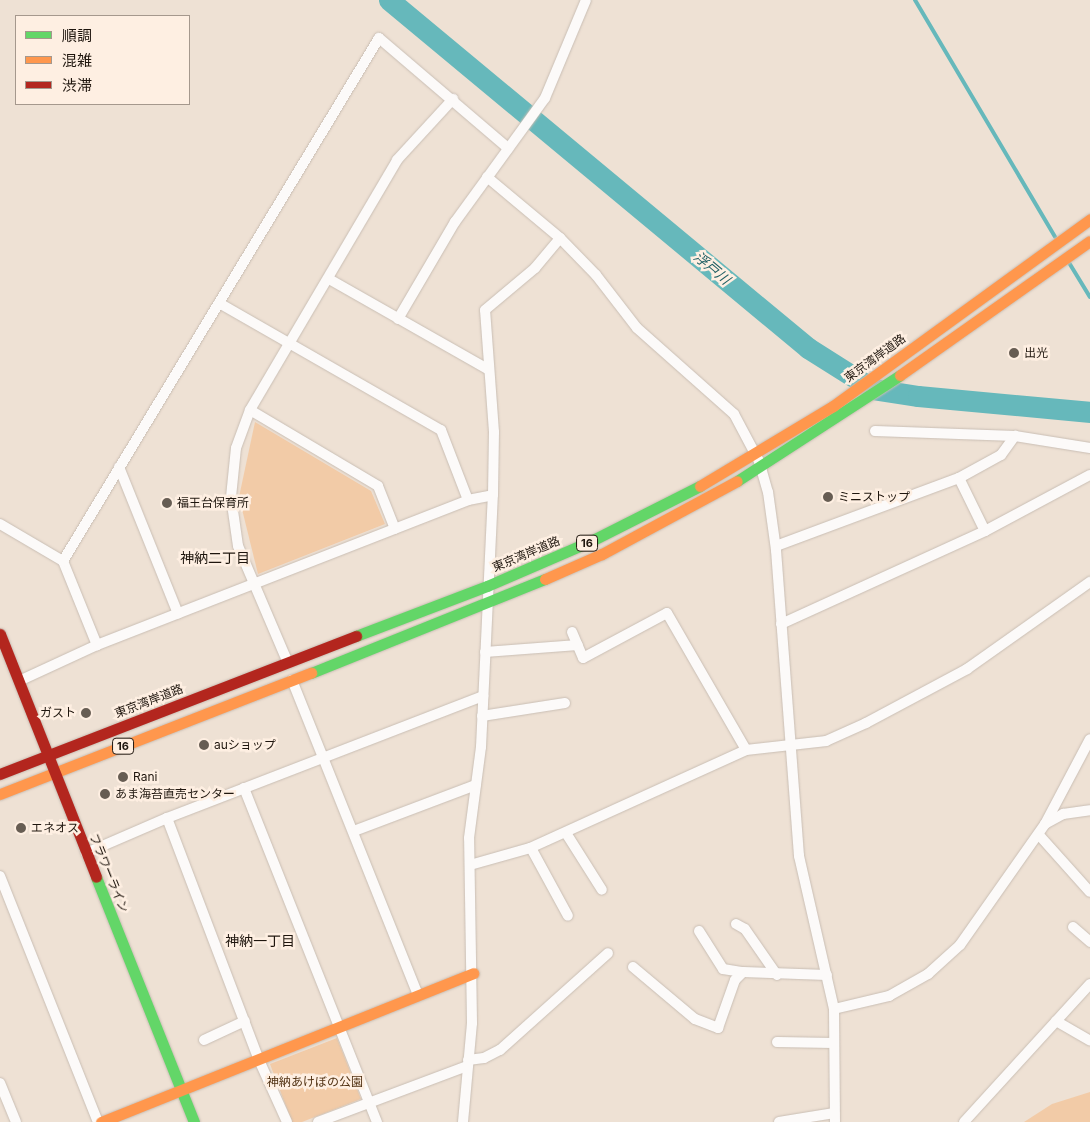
<!DOCTYPE html>
<html>
<head>
<meta charset="utf-8">
<style>
	body { margin:0 }
	#map { position:relative; width:1090px; height:1122px; overflow:hidden; background:#eee1d4; font-family:Inter,"Noto Sans JP",sans-serif }
	div>[style] { position:absolute }
	.green>* { inset:0; background:#f2cba7 }
	.stream>* { height:4px; margin:-2px; padding:0 2px; transform-origin:2px; border-radius:2px; background:#66b8bb }
	.river>* { height:21px; margin:-10.5px; padding:0 10.5px; transform-origin:10.5px; border-radius:10.5px; background:#66b8bb }
	.roads { filter:drop-shadow(0 0 1px #c9beb4) drop-shadow(0 0 1px #c9beb4) }
	.street>* { height:10px; margin:-5px; padding:0 5px; transform-origin:5px; border-radius:5px; background:#fcfaf9 }
	.fast>* { height:11px; margin:-5.5px; padding:0 5.5px; transform-origin:5.5px; border-radius:5.5px; background:#63d668 }
	.slow>* { height:11px; margin:-5.5px; padding:0 5.5px; transform-origin:5.5px; border-radius:5.5px; background:#ff974d }
	.jam>* { height:11px; margin:-5.5px; padding:0 5.5px; transform-origin:5.5px; border-radius:5.5px; background:#b3261e }
	.dots>* { width:14px; height:14px; translate:-50% -50%; box-sizing:border-box; border:2px solid #feefe2; border-radius:50% }
	span { translate:-50% -50%; white-space:nowrap; text-align:center; line-height:1.15; -webkit-text-stroke:5px #feefe2; paint-order:stroke }
	.shield-label span { padding:1px 4px; background:#feefe2; border:1px solid; border-radius:4px; -webkit-text-stroke-width:0 }
	.shield-label { font-size:11px; color:#1f160e; font-weight:700 }
	.poi-label { font-size:12px; color:#1f160e }
	.left { translate:0 -50%; text-align:left }
	.right { translate:-100% -50%; text-align:right }
	.street-label { font-size:12px; color:#1f160e }
	.park-label { font-size:12px; color:#513213 }
	.water-label { font-size:14px; color:#1d5d62; font-style:italic }
	.neighbourhood-label { font-size:14px; color:#1f160e }
	.legend { position:absolute; left:15px; top:15px; width:175px; height:90px; box-sizing:border-box; background:#feefe2; border:1px solid #a5988d; margin:0; padding:6px 9px; list-style:none; font-size:15px; color:#1f160e }
	.legend li { display:flex; align-items:center; gap:10px; height:25px }
	.legend b { width:25px; border:1px solid #a5988d }
</style>
</head>
<body>
<div id="map">
	<div class="green">
		<div style="clip-path:polygon(255px 422px,371px 491px,385px 524px,258px 574px,239px 497px)"></div>
		<div style="clip-path:polygon(337px 1038px,361px 1099px,302px 1122px,292px 1122px,270px 1064px)"></div>
		<div style="clip-path:polygon(1090px 1092px,1090px 1122px,1024px 1122px,1052px 1104px)"></div>
	</div>
	<div class="stream">
		<div style="left:915px;top:0;width:275px;rotate:59.4deg"></div>
		<div style="left:395px;top:5px;width:5px;rotate:-68deg"></div>
		<div style="left:1068px;top:261px;width:42px;rotate:58.6deg"></div>
	</div>
	<div class="river">
		<div style="left:389px;top:0;width:545px;rotate:39.71deg"></div>
		<div style="left:808px;top:348px;width:77px;rotate:32.2deg"></div>
		<div style="left:873px;top:389px;width:46px;rotate:8.8deg"></div>
		<div style="left:918px;top:396px;width:173px;rotate:5.3deg"></div>
	</div>
	<div class="roads">
		<div class="street">
			<div style="left:487px;top:177px;width:95px;rotate:39.9deg"></div>
			<div style="left:560px;top:238px;width:52px;rotate:45.8deg"></div>
			<div style="left:596px;top:275px;width:67px;rotate:52.3deg"></div>
			<div style="left:637px;top:328px;width:130px;rotate:41.6deg"></div>
			<div style="left:734px;top:414px;width:53px;rotate:62deg"></div>
			<div style="left:759px;top:461px;width:32px;rotate:74deg"></div>
			<div style="left:768px;top:492px;width:59px;rotate:82.1deg"></div>
			<div style="left:776px;top:550px;width:307px;rotate:85.7deg"></div>
			<div style="left:799px;top:856px;width:157px;rotate:77.1deg"></div>
			<div style="left:834px;top:1009px;width:113px;rotate:89.5deg"></div>
			<div style="left:329px;top:279px;width:184px;rotate:29.6deg"></div>
			<div style="left:219px;top:303px;width:256px;rotate:29.8deg"></div>
			<div style="left:441px;top:430px;width:75px;rotate:68.9deg"></div>
			<div style="left:398px;top:319px;width:113px;rotate:-59.6deg"></div>
			<div style="left:455px;top:222px;width:153px;rotate:-54deg"></div>
			<div style="left:545px;top:98px;width:106px;rotate:-67.3deg"></div>
			<div style="left:250px;top:410px;width:149px;rotate:30.7deg"></div>
			<div style="left:378px;top:486px;width:46px;rotate:68.4deg"></div>
			<div style="left:875px;top:431px;width:140px;rotate:2deg"></div>
			<div style="left:1015px;top:436px;width:76px;rotate:9.1deg"></div>
			<div style="left:119px;top:467px;width:158px;rotate:68.1deg"></div>
			<div style="left:959px;top:478px;width:59px;rotate:63.9deg"></div>
			<div style="left:0;top:524px;width:73px;rotate:30.4deg"></div>
			<div style="left:63px;top:561px;width:91px;rotate:68deg"></div>
			<div style="left:776px;top:546px;width:195px;rotate:-20.4deg"></div>
			<div style="left:959px;top:478px;width:48px;rotate:-28.7deg"></div>
			<div style="left:1001px;top:455px;width:24px;rotate:-54deg"></div>
			<div style="left:63px;top:561px;width:611px;rotate:-58.86deg"></div>
			<div style="left:379px;top:38px;width:170px;rotate:40.5deg"></div>
			<div style="left:781px;top:624px;width:224px;rotate:-24.5deg"></div>
			<div style="left:985px;top:531px;width:119px;rotate:-28.1deg"></div>
			<div style="left:572px;top:632px;width:28px;rotate:67deg"></div>
			<div style="left:583px;top:658px;width:95px;rotate:-28.2deg"></div>
			<div style="left:667px;top:613px;width:158px;rotate:60deg"></div>
			<div style="left:485px;top:652px;width:93px;rotate:-4.3deg"></div>
			<div style="left:288px;top:663px;width:127px;rotate:-113.1deg"></div>
			<div style="left:238px;top:546px;width:49px;rotate:-98.1deg"></div>
			<div style="left:231px;top:497px;width:49px;rotate:-84.2deg"></div>
			<div style="left:236px;top:448px;width:40px;rotate:-69.8deg"></div>
			<div style="left:250px;top:410px;width:290px;rotate:-59.5deg"></div>
			<div style="left:397px;top:160px;width:83px;rotate:-47.4deg"></div>
			<div style="left:292px;top:680px;width:339px;rotate:68.2deg"></div>
			<div style="left:19px;top:681px;width:86px;rotate:-24.8deg"></div>
			<div style="left:97px;top:645px;width:398px;rotate:-21.3deg"></div>
			<div style="left:468px;top:500px;width:25px;rotate:-11deg"></div>
			<div style="left:482px;top:716px;width:84px;rotate:-8.9deg"></div>
			<div style="left:244px;top:788px;width:360px;rotate:68.3deg"></div>
			<div style="left:167px;top:818px;width:259px;rotate:69.2deg"></div>
			<div style="left:259px;top:1060px;width:68px;rotate:65.7deg"></div>
			<div style="left:1045px;top:824px;width:96px;rotate:-62.1deg"></div>
			<div style="left:354px;top:831px;width:130px;rotate:-20.7deg"></div>
			<div style="left:566px;top:833px;width:67px;rotate:57.7deg"></div>
			<div style="left:1039px;top:835px;width:76px;rotate:48.2deg"></div>
			<div style="left:531px;top:848px;width:77px;rotate:61.4deg"></div>
			<div style="left:86px;top:853px;width:88px;rotate:-23.4deg"></div>
			<div style="left:167px;top:818px;width:339px;rotate:-21.1deg"></div>
			<div style="left:470px;top:865px;width:62px;rotate:-15.8deg"></div>
			<div style="left:530px;top:848px;width:237px;rotate:-24.4deg"></div>
			<div style="left:746px;top:750px;width:81px;rotate:-6.4deg"></div>
			<div style="left:826px;top:741px;width:44px;rotate:-24.2deg"></div>
			<div style="left:866px;top:723px;width:115px;rotate:-28.1deg"></div>
			<div style="left:967px;top:669px;width:151px;rotate:-35.3deg"></div>
			<div style="left:0;top:876px;width:265px;rotate:68.3deg"></div>
			<div style="left:736px;top:924px;width:10px;rotate:29deg"></div>
			<div style="left:745px;top:929px;width:56px;rotate:55.2deg"></div>
			<div style="left:1073px;top:927px;width:23px;rotate:41deg"></div>
			<div style="left:699px;top:931px;width:45px;rotate:57.7deg"></div>
			<div style="left:723px;top:969px;width:20px;rotate:9deg"></div>
			<div style="left:633px;top:967px;width:81px;rotate:40deg"></div>
			<div style="left:695px;top:1019px;width:25px;rotate:21deg"></div>
			<div style="left:718px;top:1028px;width:51px;rotate:-70.5deg"></div>
			<div style="left:735px;top:980px;width:11px;rotate:-45deg"></div>
			<div style="left:743px;top:972px;width:84px;rotate:2deg"></div>
			<div style="left:834px;top:1009px;width:57px;rotate:-13.3deg"></div>
			<div style="left:889px;top:996px;width:45px;rotate:-29.4deg"></div>
			<div style="left:928px;top:974px;width:43px;rotate:-42.2deg"></div>
			<div style="left:960px;top:945px;width:148px;rotate:-54.9deg"></div>
			<div style="left:1045px;top:824px;width:21px;rotate:-29deg"></div>
			<div style="left:1063px;top:814px;width:27px;rotate:-8deg"></div>
			<div style="left:1056px;top:1021px;width:39px;rotate:30deg"></div>
			<div style="left:204px;top:1040px;width:45px;rotate:-24.9deg"></div>
			<div style="left:777px;top:1042px;width:56px;rotate:1deg"></div>
			<div style="left:468px;top:1060px;width:16px;rotate:-7deg"></div>
			<div style="left:484px;top:1058px;width:18px;rotate:-27deg"></div>
			<div style="left:500px;top:1050px;width:145px;rotate:-41.9deg"></div>
			<div style="left:0;top:1083px;width:42px;rotate:67.7deg"></div>
			<div style="left:318px;top:1122px;width:159px;rotate:-20.6deg"></div>
			<div style="left:463px;top:1122px;width:99px;rotate:-84.8deg"></div>
			<div style="left:472px;top:1023px;width:185px;rotate:-90.9deg"></div>
			<div style="left:469px;top:838px;width:92px;rotate:-82.5deg"></div>
			<div style="left:481px;top:747px;width:252px;rotate:-87.3deg"></div>
			<div style="left:493px;top:495px;width:63px;rotate:-89.1deg"></div>
			<div style="left:494px;top:432px;width:122px;rotate:-94.2deg"></div>
			<div style="left:485px;top:310px;width:65px;rotate:-40deg"></div>
			<div style="left:535px;top:268px;width:39px;rotate:-50deg"></div>
			<div style="left:779px;top:1122px;width:56px;rotate:-9.3deg"></div>
			<div style="left:964px;top:1122px;width:187px;rotate:-47.6deg"></div>
		</div>
		<div class="fast">
			<div style="left:737px;top:481px;width:194px;rotate:-33deg"></div>
			<div style="left:356px;top:636px;width:140px;rotate:-20.9deg"></div>
			<div style="left:487px;top:586px;width:113px;rotate:-23.4deg"></div>
			<div style="left:591px;top:541px;width:122px;rotate:-26.8deg"></div>
			<div style="left:311px;top:673px;width:252px;rotate:-21.9deg"></div>
			<div style="left:96px;top:877px;width:264px;rotate:68.2deg"></div>
		</div>
		<div class="slow">
			<div style="left:900px;top:375px;width:232px;rotate:-35.2deg"></div>
			<div style="left:700px;top:486px;width:155px;rotate:-31deg"></div>
			<div style="left:833px;top:406px;width:318px;rotate:-36deg"></div>
			<div style="left:545px;top:579px;width:62px;rotate:-23.7deg"></div>
			<div style="left:602px;top:554px;width:153px;rotate:-28.4deg"></div>
			<div style="left:0;top:794px;width:334px;rotate:-21.3deg"></div>
			<div style="left:101px;top:1122px;width:401px;rotate:-21.8deg"></div>
		</div>
		<div class="jam">
			<div style="left:0;top:634px;width:261px;rotate:68.4deg"></div>
			<div style="left:0;top:774px;width:382px;rotate:-21.2deg"></div>
		</div>
	</div>
	<div class="dots">
		<div style="left:1014px;top:353px;background:#675d53"></div>
		<div style="left:828px;top:497px;background:#675d53"></div>
		<div style="left:167px;top:503px;background:#675d53"></div>
		<div style="left:86px;top:713px;background:#675d53"></div>
		<div style="left:204px;top:745px;background:#675d53"></div>
		<div style="left:123px;top:777px;background:#675d53"></div>
		<div style="left:105px;top:794px;background:#675d53"></div>
		<div style="left:21px;top:828px;background:#675d53"></div>
	</div>
	<div class="shield-label">
		<span style="left:587px;top:543px">16</span>
		<span style="left:123px;top:746px">16</span>
	</div>
	<div class="poi-label">
		<span class="left" style="left:1024px;top:353px">出光</span>
		<span class="left" style="left:838px;top:497px">ミニストップ</span>
		<span class="left" style="left:177px;top:503px">福王台保育所</span>
		<span class="right" style="left:76px;top:713px">ガスト</span>
		<span class="left" style="left:214px;top:745px">auショップ</span>
		<span class="left" style="left:133px;top:777px">Rani</span>
		<span class="left" style="left:115px;top:794px">あま海苔直売センター</span>
		<span class="left" style="left:31px;top:828px">エネオス</span>
	</div>
	<div class="street-label">
		<span style="left:875px;top:358px;rotate:-36deg">東京湾岸道路</span>
		<span style="left:526px;top:554px;rotate:-23deg">東京湾岸道路</span>
		<span style="left:149px;top:701px;rotate:-21deg">東京湾岸道路</span>
		<span style="left:109px;top:873px;rotate:68deg">フラワーライン</span>
	</div>
	<div class="park-label">
		<span style="left:315px;top:1082px">神納あけぼの公園</span>
	</div>
	<div class="water-label">
		<span style="left:712px;top:268px;rotate:40deg">浮戸川</span>
	</div>
	<div class="neighbourhood-label">
		<span style="left:215px;top:558px">神納二丁目</span>
		<span style="left:260px;top:941px">神納一丁目</span>
	</div>
	<ul class="legend">
	<li><b style="height:6px;background:#63d668"></b>順調</li>
	<li><b style="height:6px;background:#ff974d"></b>混雑</li>
	<li><b style="height:6px;background:#b3261e"></b>渋滞</li>
	</ul>
</div>
</body>
</html>
